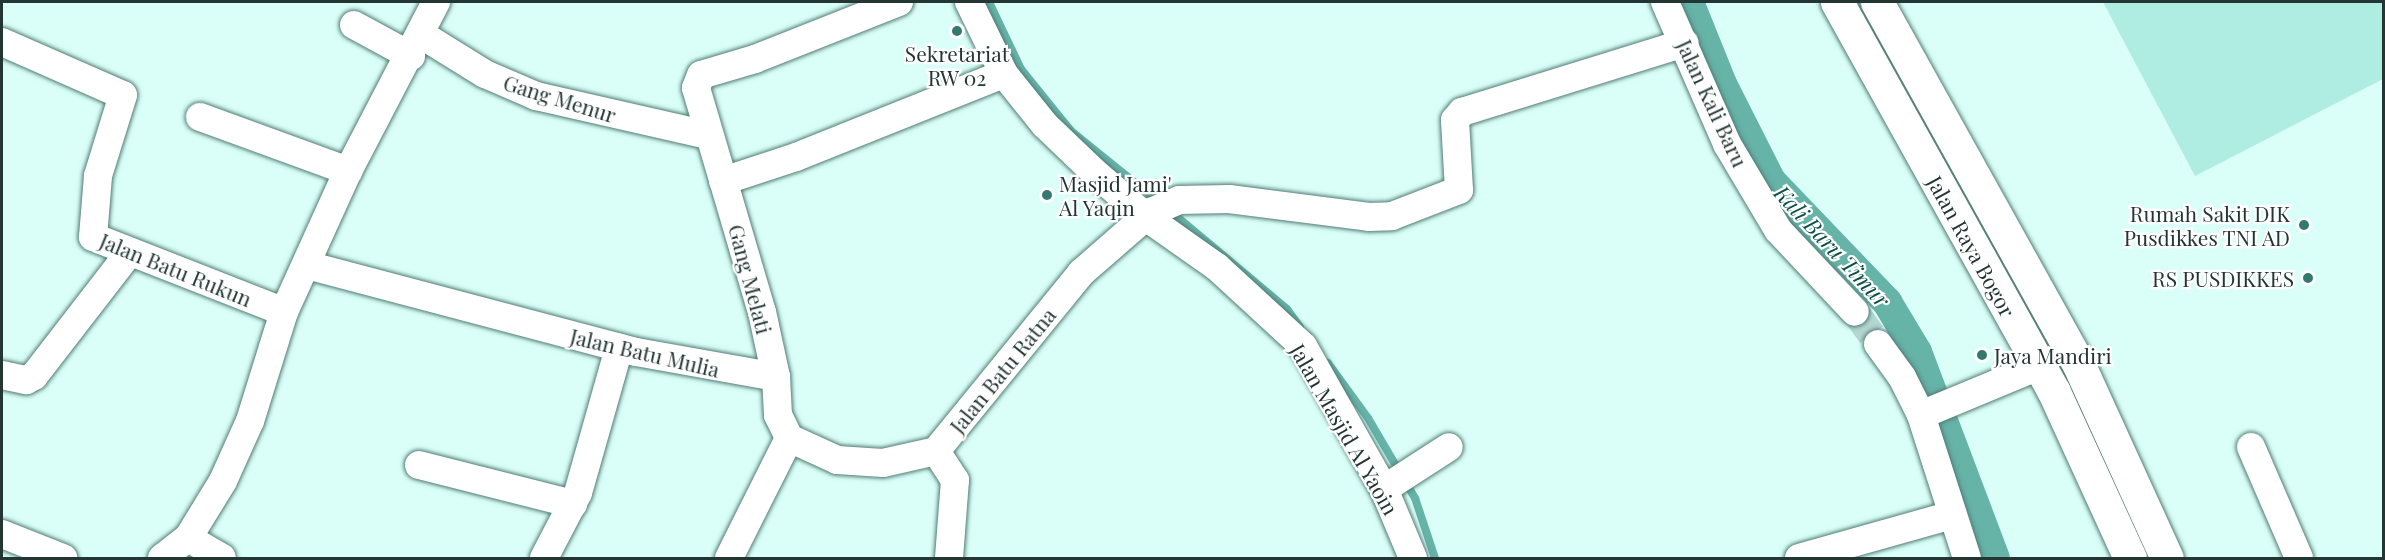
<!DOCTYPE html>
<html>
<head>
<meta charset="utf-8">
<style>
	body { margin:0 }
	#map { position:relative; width:2385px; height:560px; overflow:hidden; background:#d9fff8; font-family:"Playfair Display",serif }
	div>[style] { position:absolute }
	.green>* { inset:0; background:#afece2 }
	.stream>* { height:8px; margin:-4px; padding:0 4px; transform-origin:4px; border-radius:4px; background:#66b3a8 }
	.canal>* { height:30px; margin:-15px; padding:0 15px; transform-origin:15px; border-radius:15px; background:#66b3a8 }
	.minor-tunnel>* { height:28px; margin-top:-14px; transform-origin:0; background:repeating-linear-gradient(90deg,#b5d7d1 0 28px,transparent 0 42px) }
	.roads { filter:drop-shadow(0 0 2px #517c75) drop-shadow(0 0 2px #517c75) }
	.minor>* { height:28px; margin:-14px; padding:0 14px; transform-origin:14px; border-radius:14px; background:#fff }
	.trunk>* { height:33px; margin:-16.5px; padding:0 16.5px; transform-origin:16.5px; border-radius:16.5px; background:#fff }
	.dots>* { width:16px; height:16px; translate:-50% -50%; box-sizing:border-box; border:3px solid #fff; border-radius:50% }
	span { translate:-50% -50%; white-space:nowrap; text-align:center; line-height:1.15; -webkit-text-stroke:4.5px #fff; paint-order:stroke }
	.poi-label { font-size:21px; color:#233633 }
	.left { translate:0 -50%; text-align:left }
	.right { translate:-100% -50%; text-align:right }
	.street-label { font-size:21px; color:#233633 }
	.water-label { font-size:22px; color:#0b5049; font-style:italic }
	.frame { position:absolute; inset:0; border:3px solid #233633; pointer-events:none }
</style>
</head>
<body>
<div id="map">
	<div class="green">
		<div style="clip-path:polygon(2103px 2px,2383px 2px,2383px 79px,2195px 176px)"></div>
	</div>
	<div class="stream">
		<div style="left:989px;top:2px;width:74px;rotate:64.5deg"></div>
		<div style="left:1021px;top:69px;width:80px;rotate:51.1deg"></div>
		<div style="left:1071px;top:131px;width:113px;rotate:38.9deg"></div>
		<div style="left:1169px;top:210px;width:154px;rotate:40deg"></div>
		<div style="left:1287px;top:309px;width:22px;rotate:54deg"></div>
		<div style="left:1328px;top:363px;width:68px;rotate:54deg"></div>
		<div style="left:1368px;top:418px;width:93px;rotate:59.6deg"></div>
		<div style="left:1415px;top:498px;width:63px;rotate:71.6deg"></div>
	</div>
	<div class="canal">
		<div style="left:1689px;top:2px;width:88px;rotate:68.1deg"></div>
		<div style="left:1722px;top:84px;width:109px;rotate:63.2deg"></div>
		<div style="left:1771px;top:181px;width:168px;rotate:46.2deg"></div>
		<div style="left:1887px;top:302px;width:58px;rotate:59deg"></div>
		<div style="left:1917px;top:352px;width:220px;rotate:69.3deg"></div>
	</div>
	<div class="minor-tunnel">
		<div style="left:1855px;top:312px;width:39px;rotate:54deg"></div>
	</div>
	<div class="roads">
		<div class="minor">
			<div style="left:899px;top:2px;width:155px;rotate:158.4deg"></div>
			<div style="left:755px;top:59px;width:56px;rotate:163.5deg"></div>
			<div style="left:701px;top:75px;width:14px;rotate:111deg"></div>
			<div style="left:696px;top:88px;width:234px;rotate:73.6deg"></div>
			<div style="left:762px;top:312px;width:66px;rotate:77.8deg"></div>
			<div style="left:776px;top:377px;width:38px;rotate:87deg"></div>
			<div style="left:778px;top:415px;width:25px;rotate:64deg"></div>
			<div style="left:789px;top:438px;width:53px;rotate:24.6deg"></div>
			<div style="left:837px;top:460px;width:46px;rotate:3.7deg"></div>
			<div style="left:883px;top:463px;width:54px;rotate:-12.8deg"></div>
			<div style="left:969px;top:2px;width:80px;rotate:64.1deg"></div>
			<div style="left:1004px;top:74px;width:65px;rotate:51.2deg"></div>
			<div style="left:1045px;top:125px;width:66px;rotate:43.8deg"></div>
			<div style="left:1093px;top:171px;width:70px;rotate:41deg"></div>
			<div style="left:1146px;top:217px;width:87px;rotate:35.2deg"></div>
			<div style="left:1217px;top:267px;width:117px;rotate:42.6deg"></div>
			<div style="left:1303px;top:346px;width:164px;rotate:60.5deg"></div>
			<div style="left:1384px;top:489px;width:75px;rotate:67.2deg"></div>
			<div style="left:1665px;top:2px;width:155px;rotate:66.4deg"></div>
			<div style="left:1727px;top:144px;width:100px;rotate:59.3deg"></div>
			<div style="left:1778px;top:230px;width:112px;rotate:46.8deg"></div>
			<div style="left:354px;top:25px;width:65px;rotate:28.5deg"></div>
			<div style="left:422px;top:35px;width:74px;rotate:31.8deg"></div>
			<div style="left:485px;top:74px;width:56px;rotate:23.3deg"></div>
			<div style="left:536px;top:96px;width:176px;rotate:12.8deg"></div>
			<div style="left:2px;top:42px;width:132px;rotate:23.7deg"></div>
			<div style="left:123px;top:95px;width:85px;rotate:107.2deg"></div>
			<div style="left:98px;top:176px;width:61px;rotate:94.7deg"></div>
			<div style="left:93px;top:237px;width:205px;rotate:21.4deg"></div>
			<div style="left:200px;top:117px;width:158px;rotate:20deg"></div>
			<div style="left:723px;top:181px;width:77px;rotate:-18.2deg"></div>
			<div style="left:796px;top:157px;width:224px;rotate:-21.8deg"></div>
			<div style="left:307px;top:265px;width:340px;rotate:14.8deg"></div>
			<div style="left:636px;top:352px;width:142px;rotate:10.1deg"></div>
			<div style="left:1878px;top:344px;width:41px;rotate:54deg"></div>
			<div style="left:1902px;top:377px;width:42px;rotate:63.4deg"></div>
			<div style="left:1921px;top:415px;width:150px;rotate:72.2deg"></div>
			<div style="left:2px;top:375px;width:25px;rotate:12deg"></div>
			<div style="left:26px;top:380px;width:9px;rotate:-27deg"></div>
			<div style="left:34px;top:376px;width:157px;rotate:-52.3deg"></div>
			<div style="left:1921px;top:415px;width:128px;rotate:-22.6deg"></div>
			<div style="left:2251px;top:447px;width:121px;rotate:66.6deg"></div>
			<div style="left:936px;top:451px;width:230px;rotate:-50.8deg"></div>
			<div style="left:1081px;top:273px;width:93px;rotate:-41.1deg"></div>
			<div style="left:1151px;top:212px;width:30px;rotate:-23deg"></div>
			<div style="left:1179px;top:200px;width:50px;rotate:-1.1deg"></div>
			<div style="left:1229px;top:199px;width:141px;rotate:7.3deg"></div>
			<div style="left:1369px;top:217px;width:23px;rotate:-2deg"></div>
			<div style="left:1392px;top:216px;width:72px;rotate:-21.2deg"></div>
			<div style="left:1459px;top:190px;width:70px;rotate:-93.3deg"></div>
			<div style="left:1455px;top:120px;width:11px;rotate:-49deg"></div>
			<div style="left:1462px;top:112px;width:233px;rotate:-17.2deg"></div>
			<div style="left:936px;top:451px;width:35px;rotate:57deg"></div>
			<div style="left:955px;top:480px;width:78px;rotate:94.4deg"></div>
			<div style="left:419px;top:465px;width:159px;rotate:14.2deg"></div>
			<div style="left:1384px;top:489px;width:77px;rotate:-32.9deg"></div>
			<div style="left:2px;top:534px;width:66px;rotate:21.5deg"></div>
			<div style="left:188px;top:538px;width:39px;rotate:30deg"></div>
			<div style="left:162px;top:558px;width:33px;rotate:-38deg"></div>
			<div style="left:188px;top:538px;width:67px;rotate:-58.4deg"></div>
			<div style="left:223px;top:481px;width:66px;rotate:-65.8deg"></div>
			<div style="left:250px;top:421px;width:114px;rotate:-72.7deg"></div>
			<div style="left:284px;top:312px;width:155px;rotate:-65.6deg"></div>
			<div style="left:348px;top:171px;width:191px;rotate:-62.5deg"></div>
			<div style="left:544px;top:558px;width:73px;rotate:-62.4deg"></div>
			<div style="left:578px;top:493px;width:151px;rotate:-74.2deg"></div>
			<div style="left:729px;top:558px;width:134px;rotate:-63.4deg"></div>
			<div style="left:1799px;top:558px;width:159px;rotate:-15.7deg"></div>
		</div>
		<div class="trunk">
			<div style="left:1837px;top:2px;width:446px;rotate:60.9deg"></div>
			<div style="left:2054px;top:392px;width:183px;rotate:65.4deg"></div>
			<div style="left:1877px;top:2px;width:413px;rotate:60.9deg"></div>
			<div style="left:2078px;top:363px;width:214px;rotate:65.5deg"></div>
		</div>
	</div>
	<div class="dots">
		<div style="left:957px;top:31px;background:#33796f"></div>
		<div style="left:1047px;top:195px;background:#33796f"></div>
		<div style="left:2304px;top:225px;background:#33796f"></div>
		<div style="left:2308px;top:278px;background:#33796f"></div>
		<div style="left:1982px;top:355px;background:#33796f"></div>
	</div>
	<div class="poi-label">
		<span style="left:957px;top:65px">Sekretariat<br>RW 02</span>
		<span class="left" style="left:1059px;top:195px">Masjid Jami'<br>Al Yaqin</span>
		<span class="right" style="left:2290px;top:225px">Rumah Sakit DIK<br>Pusdikkes TNI AD</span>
		<span class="right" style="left:2294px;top:278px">RS PUSDIKKES</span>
		<span class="left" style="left:1994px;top:355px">Jaya Mandiri</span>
	</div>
	<div class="street-label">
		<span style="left:560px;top:98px;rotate:17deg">Gang Menur</span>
		<span style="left:1713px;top:103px;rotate:65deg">Jalan Kali Baru</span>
		<span style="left:1972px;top:246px;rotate:61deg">Jalan Raya Bogor</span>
		<span style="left:176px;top:269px;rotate:22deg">Jalan Batu Rukun</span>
		<span style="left:751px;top:279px;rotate:75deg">Gang Melati</span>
		<span style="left:645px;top:352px;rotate:13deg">Jalan Batu Mulia</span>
		<span style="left:1002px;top:370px;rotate:-51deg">Jalan Batu Ratna</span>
		<span style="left:1345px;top:429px;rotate:60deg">Jalan Masjid Al Yaoin</span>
	</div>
	<div class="water-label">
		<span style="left:1832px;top:246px;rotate:47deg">Kali Baru Timur</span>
	</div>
	<div class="frame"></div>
</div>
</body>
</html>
